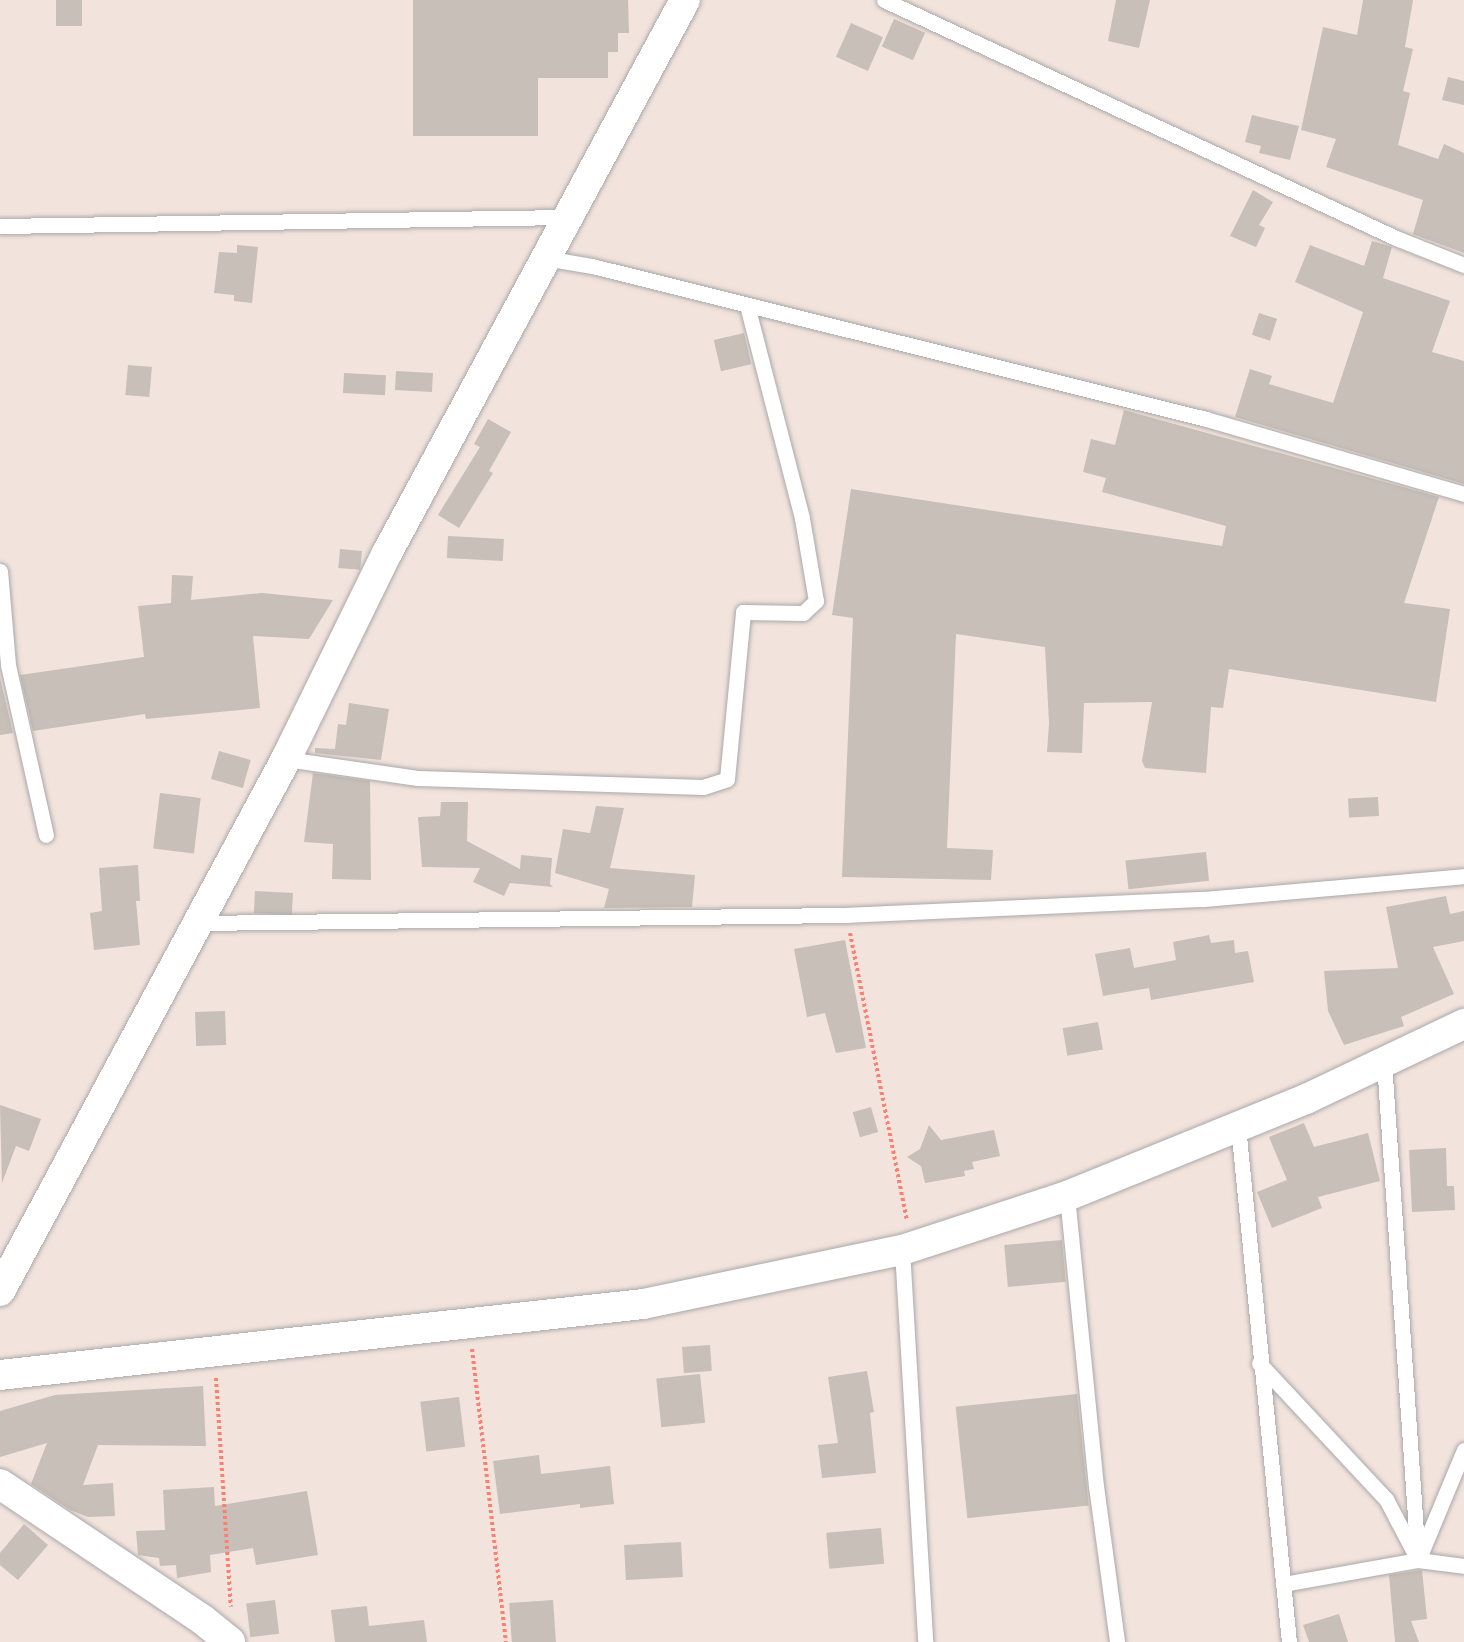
<!DOCTYPE html>
<html>
<head>
<meta charset="utf-8">
<style>
	body { margin:0 }
	#map { position:relative; width:1464px; height:1642px; overflow:hidden; background:#f2efe9; font-family:"Fira Sans",sans-serif }
	div>[style] { position:absolute }
	.military>* { inset:0; background:#f3e3dd; transform-origin:0 0 }
	.building>* { inset:0; background:#c7bfb8; transform-origin:0 0 }
	.path>* { height:4px; margin-top:-2px; transform-origin:0; background:repeating-linear-gradient(90deg,#fa8072 0 3px,transparent 0 6px) }
	.roads { filter:drop-shadow(0 0 2px #a9a9a9) drop-shadow(0 0 2px #a9a9a9) }
	.lane>* { height:15px; margin:-7.5px; padding:0 7.5px; transform-origin:7.5px; border-radius:7.5px; background:#fff }
	.street>* { height:30px; margin:-15px; padding:0 15px; transform-origin:15px; border-radius:15px; background:#fff }
	span { translate:-50% -50%; white-space:nowrap; text-align:center; line-height:1.15; -webkit-text-stroke:6px #fff; paint-order:stroke }
</style>
</head>
<body>
<div id="map">
	<div class="military">
		<div style="left:0;top:0;width:1464px;height:1642px"></div>
	</div>
	<div class="building">
		<div style="left:56px;top:0;width:26px;height:26px"></div>
		<div style="clip-path:polygon(413px 0,628px 0,629px 33px,618px 33px,618px 52px,608px 52px,608px 78px,538px 78px,538px 136px,413px 136px)"></div>
		<div style="clip-path:polygon(1116px 0,1150px 0,1139px 48px,1108px 41px)"></div>
		<div style="clip-path:polygon(1363px 0,1413px 0,1405px 47px,1413px 49px,1403px 91px,1410px 93px,1398px 145px,1438px 159px,1444px 144px,1464px 153px,1464px 253px,1413px 234px,1423px 200px,1326px 167px,1336px 139px,1301px 130px,1323px 27px,1357px 35px)"></div>
		<div style="left:894px;top:19px;width:34px;height:30px;rotate:24deg"></div>
		<div style="left:851px;top:23px;width:35px;height:37px;rotate:24deg"></div>
		<div style="clip-path:polygon(1448px 77px,1464px 81px,1464px 105px,1442px 100px)"></div>
		<div style="clip-path:polygon(1252px 115px,1299px 126px,1290px 160px,1259px 153px,1261px 146px,1245px 142px)"></div>
		<div style="clip-path:polygon(1253px 190px,1273px 202px,1259px 225px,1265px 228px,1256px 247px,1230px 236px)"></div>
		<div style="clip-path:polygon(1372px 241px,1392px 247px,1383px 278px,1450px 301px,1432px 352px,1464px 361px,1464px 484px,1235px 417px,1250px 369px,1272px 376px,1269px 384px,1333px 403px,1363px 312px,1295px 282px,1310px 245px,1364px 266px)"></div>
		<div style="clip-path:polygon(237px 245px,258px 247px,252px 303px,234px 301px,234px 295px,214px 293px,219px 252px,237px 253px)"></div>
		<div style="left:1259px;top:313px;width:19px;height:23px;rotate:18deg"></div>
		<div style="left:744px;top:333px;width:32px;height:31px;rotate:77deg"></div>
		<div style="left:128px;top:365px;width:24px;height:30px;rotate:5deg"></div>
		<div style="left:396px;top:371px;width:37px;height:19px;rotate:3deg"></div>
		<div style="left:344px;top:373px;width:42px;height:20px;rotate:3deg"></div>
		<div style="clip-path:polygon(1124px 410px,1439px 497px,1404px 603px,1450px 609px,1436px 702px,1229px 669px,1223px 708px,1211px 707px,1206px 773px,1145px 768px,1142px 761px,1152px 702px,1084px 703px,1082px 753px,1047px 752px,1049px 723px,1045px 647px,956px 634px,947px 848px,993px 850px,991px 880px,842px 877px,853px 618px,832px 615px,851px 489px,1222px 546px,1226px 526px,1102px 492px,1106px 478px,1083px 472px,1091px 439px,1115px 445px)"></div>
		<div style="clip-path:polygon(488px 419px,511px 432px,489px 471px,493px 473px,459px 528px,438px 515px,480px 447px,474px 444px)"></div>
		<div style="left:448px;top:536px;width:56px;height:22px;rotate:3deg"></div>
		<div style="left:340px;top:549px;width:22px;height:19px;rotate:5deg"></div>
		<div style="clip-path:polygon(172px 575px,193px 576px,191px 600px,262px 593px,333px 600px,309px 639px,253px 636px,260px 708px,146px 719px,145px 714px,33px 731px,20px 675px,144px 657px,138px 606px,171px 603px)"></div>
		<div style="clip-path:polygon(0 678px,13px 733px,0 735px)"></div>
		<div style="clip-path:polygon(349px 703px,389px 709px,381px 760px,315px 753px,315px 748px,335px 749px,338px 724px,346px 725px)"></div>
		<div style="left:219px;top:751px;width:33px;height:29px;rotate:16deg"></div>
		<div style="clip-path:polygon(313px 773px,370px 781px,371px 880px,332px 879px,333px 844px,304px 842px)"></div>
		<div style="left:160px;top:793px;width:41px;height:56px;rotate:7deg"></div>
		<div style="left:1378px;top:797px;width:19px;height:30px;rotate:87deg"></div>
		<div style="clip-path:polygon(441px 802px,468px 802px,467px 841px,520px 869px,521px 855px,552px 858px,550px 884px,553px 887px,510px 883px,504px 896px,473px 882px,480px 868px,422px 867px,418px 817px,440px 816px)"></div>
		<div style="clip-path:polygon(596px 806px,624px 808px,610px 868px,695px 875px,692px 907px,604px 908px,609px 889px,555px 873px,563px 829px,590px 833px)"></div>
		<div style="left:1206px;top:852px;width:29px;height:81px;rotate:84deg"></div>
		<div style="clip-path:polygon(138px 865px,140px 901px,136px 901px,140px 945px,94px 950px,90px 913px,102px 911px,99px 868px)"></div>
		<div style="left:255px;top:891px;width:38px;height:22px;rotate:3deg"></div>
		<div style="clip-path:polygon(1446px 896px,1450px 914px,1464px 911px,1464px 941px,1433px 947px,1454px 994px,1401px 1017px,1404px 1026px,1344px 1045px,1328px 1011px,1324px 971px,1398px 968px,1386px 907px)"></div>
		<div style="clip-path:polygon(1209px 935px,1211px 943px,1234px 940px,1235px 953px,1248px 951px,1254px 982px,1151px 1000px,1149px 988px,1103px 996px,1095px 954px,1130px 948px,1134px 968px,1176px 960px,1173px 942px)"></div>
		<div style="clip-path:polygon(845px 940px,866px 1048px,836px 1053px,825px 1013px,807px 1017px,794px 949px)"></div>
		<div style="left:225px;top:1011px;width:34px;height:30px;rotate:88deg"></div>
		<div style="left:1098px;top:1022px;width:28px;height:36px;rotate:80deg"></div>
		<div style="clip-path:polygon(0 1105px,41px 1119px,29px 1151px,16px 1146px,2px 1183px)"></div>
		<div style="left:871px;top:1107px;width:26px;height:19px;rotate:74deg"></div>
		<div style="clip-path:polygon(1304px 1123px,1314px 1147px,1368px 1133px,1380px 1181px,1318px 1197px,1322px 1208px,1272px 1228px,1257px 1192px,1287px 1180px,1269px 1137px)"></div>
		<div style="clip-path:polygon(929px 1125px,941px 1140px,994px 1130px,1000px 1156px,972px 1162px,974px 1169px,964px 1171px,965px 1176px,925px 1183px,921px 1166px,907px 1157px,920px 1149px)"></div>
		<div style="clip-path:polygon(1446px 1148px,1447px 1186px,1454px 1186px,1455px 1210px,1412px 1212px,1409px 1150px)"></div>
		<div style="left:1062px;top:1240px;width:42px;height:58px;rotate:85deg"></div>
		<div style="left:710px;top:1345px;width:26px;height:28px;rotate:86deg"></div>
		<div style="clip-path:polygon(867px 1371px,874px 1412px,870px 1413px,876px 1473px,822px 1478px,818px 1445px,838px 1443px,828px 1377px)"></div>
		<div style="left:700px;top:1374px;width:49px;height:44px;rotate:84deg"></div>
		<div style="clip-path:polygon(203px 1386px,206px 1446px,98px 1445px,83px 1485px,113px 1483px,115px 1516px,88px 1517px,70px 1510px,31px 1484px,47px 1443px,0 1457px,0 1411px,55px 1395px)"></div>
		<div style="left:1077px;top:1394px;width:112px;height:122px;rotate:84deg"></div>
		<div style="left:459px;top:1397px;width:50px;height:39px;rotate:83deg"></div>
		<div style="clip-path:polygon(539px 1455px,541px 1474px,610px 1466px,614px 1504px,580px 1508px,580px 1504px,500px 1514px,493px 1461px)"></div>
		<div style="clip-path:polygon(214px 1487px,215px 1506px,307px 1491px,318px 1555px,256px 1565px,253px 1548px,210px 1555px,211px 1572px,177px 1578px,176px 1565px,160px 1566px,159px 1558px,138px 1555px,136px 1531px,165px 1530px,163px 1490px)"></div>
		<div style="clip-path:polygon(24px 1524px,48px 1545px,18px 1580px,0 1565px,0 1553px)"></div>
		<div style="left:881px;top:1528px;width:36px;height:55px;rotate:85deg"></div>
		<div style="left:681px;top:1542px;width:35px;height:57px;rotate:87deg"></div>
		<div style="clip-path:polygon(1422px 1570px,1427px 1619px,1411px 1621px,1419px 1642px,1395px 1642px,1389px 1575px)"></div>
		<div style="left:275px;top:1600px;width:34px;height:29px;rotate:83deg"></div>
		<div style="left:553px;top:1600px;width:42px;height:44px;rotate:86deg"></div>
		<div style="clip-path:polygon(367px 1606px,369px 1626px,424px 1620px,427px 1642px,335px 1642px,331px 1610px)"></div>
		<div style="clip-path:polygon(1339px 1614px,1348px 1642px,1309px 1642px,1303px 1625px)"></div>
	</div>
	<div class="path">
		<div style="left:850px;top:933px;width:293px;rotate:78.8deg"></div>
		<div style="left:472px;top:1349px;width:295px;rotate:83.4deg"></div>
		<div style="left:216px;top:1378px;width:229px;rotate:86.3deg"></div>
	</div>
	<div class="roads">
		<div class="lane">
			<div style="left:884px;top:0;width:565px;rotate:24.93deg"></div>
			<div style="left:1396px;top:238px;width:73px;rotate:21.7deg"></div>
			<div style="left:0;top:226px;width:567px;rotate:-0.91deg"></div>
			<div style="left:545px;top:258px;width:48px;rotate:9.7deg"></div>
			<div style="left:592px;top:266px;width:633px;rotate:13.99deg"></div>
			<div style="left:1206px;top:419px;width:269px;rotate:16.2deg"></div>
			<div style="left:0;top:571px;width:94px;rotate:85.1deg"></div>
			<div style="left:8px;top:665px;width:174px;rotate:77.4deg"></div>
			<div style="left:286px;top:759px;width:133px;rotate:8.2deg"></div>
			<div style="left:418px;top:778px;width:285px;rotate:1.8deg"></div>
			<div style="left:703px;top:787px;width:25px;rotate:-18deg"></div>
			<div style="left:727px;top:779px;width:168px;rotate:-84.5deg"></div>
			<div style="left:743px;top:612px;width:60px;rotate:1deg"></div>
			<div style="left:803px;top:613px;width:18px;rotate:-43deg"></div>
			<div style="left:816px;top:601px;width:84px;rotate:-99.6deg"></div>
			<div style="left:802px;top:518px;width:219px;rotate:-104.5deg"></div>
			<div style="left:197px;top:923px;width:649px;rotate:-0.71deg"></div>
			<div style="left:846px;top:915px;width:357px;rotate:-2.6deg"></div>
			<div style="left:1203px;top:899px;width:262px;rotate:-5deg"></div>
			<div style="left:1384px;top:1062px;width:499px;rotate:86.1deg"></div>
			<div style="left:1238px;top:1126px;width:519px;rotate:84.36deg"></div>
			<div style="left:1067px;top:1196px;width:291px;rotate:84.3deg"></div>
			<div style="left:1096px;top:1486px;width:157px;rotate:82.3deg"></div>
			<div style="left:902px;top:1250px;width:393px;rotate:86.6deg"></div>
			<div style="left:1259px;top:1363px;width:186px;rotate:47deg"></div>
			<div style="left:1386px;top:1499px;width:69px;rotate:62.3deg"></div>
			<div style="left:1418px;top:1560px;width:46px;rotate:7.4deg"></div>
			<div style="left:1419px;top:1558px;width:117px;rotate:-67.4deg"></div>
			<div style="left:1283px;top:1584px;width:137px;rotate:-10.1deg"></div>
		</div>
		<div class="street">
			<div style="left:0;top:1291px;width:604px;rotate:-61.74deg"></div>
			<div style="left:286px;top:759px;width:229px;rotate:-63.9deg"></div>
			<div style="left:387px;top:553px;width:628px;rotate:-61.68deg"></div>
			<div style="left:0;top:1375px;width:647px;rotate:-6.3deg"></div>
			<div style="left:643px;top:1304px;width:265px;rotate:-11.8deg"></div>
			<div style="left:902px;top:1250px;width:174px;rotate:-18.1deg"></div>
			<div style="left:1067px;top:1196px;width:258px;rotate:-22.1deg"></div>
			<div style="left:1306px;top:1099px;width:175px;rotate:-25.4deg"></div>
			<div style="left:0;top:1484px;width:244px;rotate:33.8deg"></div>
			<div style="left:203px;top:1620px;width:35px;rotate:39deg"></div>
		</div>
	</div>
</div>
</body>
</html>
